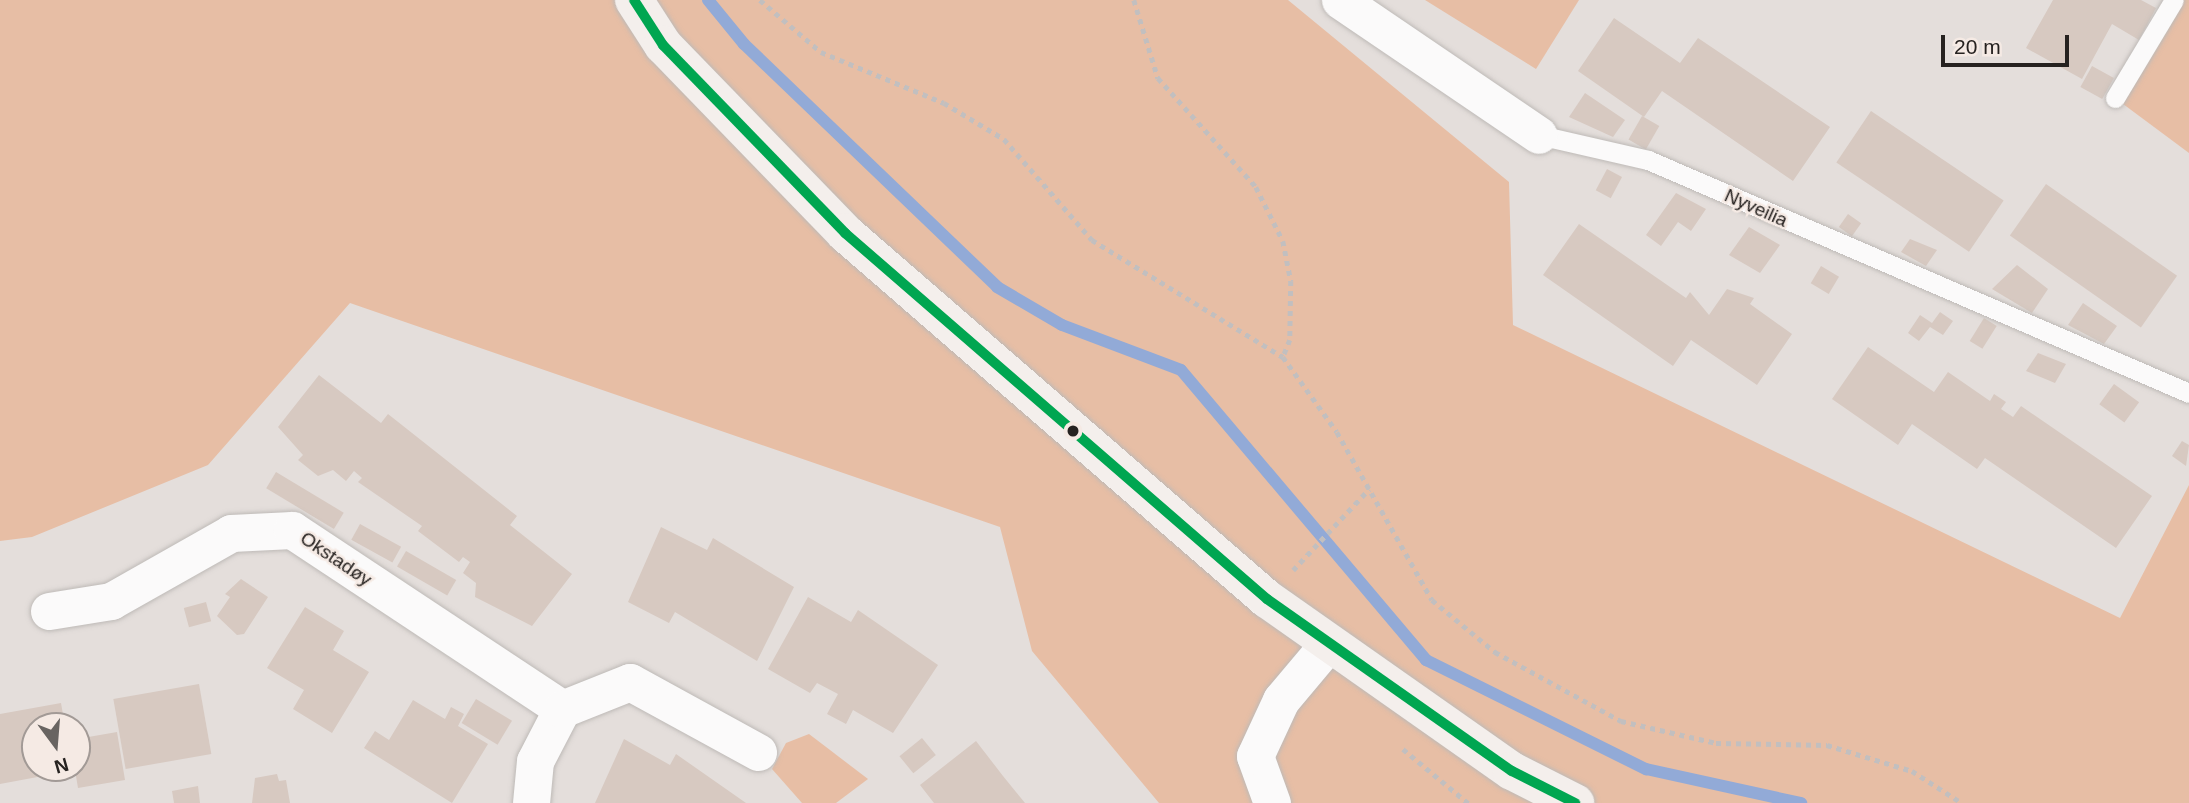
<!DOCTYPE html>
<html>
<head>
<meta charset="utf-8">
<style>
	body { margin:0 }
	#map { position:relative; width:2189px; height:803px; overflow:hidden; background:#e4dedb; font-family:Arial,sans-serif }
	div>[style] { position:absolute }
	.green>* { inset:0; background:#e7bea5 }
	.stream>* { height:12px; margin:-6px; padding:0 6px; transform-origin:6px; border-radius:6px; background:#92aad7 }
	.building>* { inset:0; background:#d7c9c1; transform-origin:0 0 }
	.path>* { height:4.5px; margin-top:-2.25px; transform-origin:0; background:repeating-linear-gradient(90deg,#c2bfbf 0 5px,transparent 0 10px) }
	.roads { filter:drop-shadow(0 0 2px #bebab7) drop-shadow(0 0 2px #bebab7) }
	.lane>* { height:19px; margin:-9.5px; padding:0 9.5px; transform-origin:9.5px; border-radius:9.5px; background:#fbfafa }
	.street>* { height:37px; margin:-18.5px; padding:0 18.5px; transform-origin:18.5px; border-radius:18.5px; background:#fbfafa }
	.secondary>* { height:38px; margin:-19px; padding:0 19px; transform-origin:19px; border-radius:19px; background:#f4efec }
	.bus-1>* { height:10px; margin:-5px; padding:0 5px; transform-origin:5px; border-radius:5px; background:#00a651 }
	.dots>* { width:19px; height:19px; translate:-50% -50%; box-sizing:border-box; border:4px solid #f5eae4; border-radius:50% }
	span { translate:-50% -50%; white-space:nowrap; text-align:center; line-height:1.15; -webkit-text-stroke:5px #f5eae4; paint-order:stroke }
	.street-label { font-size:19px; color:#262220 }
	.north { position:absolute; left:21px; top:712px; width:70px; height:70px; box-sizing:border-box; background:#f5eae4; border:2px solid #a29a96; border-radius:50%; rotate:164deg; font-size:19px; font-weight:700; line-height:28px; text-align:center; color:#262220 }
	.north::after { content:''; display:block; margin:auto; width:24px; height:32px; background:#686461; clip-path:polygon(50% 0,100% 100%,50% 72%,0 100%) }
	.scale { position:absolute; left:1941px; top:35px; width:128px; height:32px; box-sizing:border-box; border:4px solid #262220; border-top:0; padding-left:9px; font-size:21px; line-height:24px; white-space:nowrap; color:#262220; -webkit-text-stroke:5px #f5eae4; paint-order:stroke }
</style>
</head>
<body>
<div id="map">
	<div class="green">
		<div style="clip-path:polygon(0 0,1288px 0,1509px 182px,1513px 325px,2120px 618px,2189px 485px,2189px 803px,1159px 803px,1032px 651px,1000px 527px,350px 303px,208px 465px,32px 537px,0 541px)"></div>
		<div style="clip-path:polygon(1425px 0,1579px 0,1536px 69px)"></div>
		<div style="clip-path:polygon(2174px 0,2189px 0,2189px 153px,2115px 98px)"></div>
		<div style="clip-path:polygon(809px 734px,868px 779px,836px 803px,802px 803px,772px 769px,786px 743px)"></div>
	</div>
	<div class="stream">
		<div style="left:708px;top:0;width:57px;rotate:50.7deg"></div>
		<div style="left:744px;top:44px;width:351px;rotate:43.8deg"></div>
		<div style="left:997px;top:287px;width:75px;rotate:30.3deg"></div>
		<div style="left:1062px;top:325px;width:127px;rotate:20.7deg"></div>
		<div style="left:1181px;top:370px;width:380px;rotate:49.8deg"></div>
		<div style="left:1426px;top:660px;width:246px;rotate:26.4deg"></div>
		<div style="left:1646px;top:769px;width:159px;rotate:12.4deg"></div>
	</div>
	<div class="building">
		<div style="clip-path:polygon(2053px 0,2141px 0,2156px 8px,2139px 40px,2112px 24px,2082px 79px,2026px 48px)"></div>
		<div style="clip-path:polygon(1614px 18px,1680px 63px,1698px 38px,1830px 127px,1793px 181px,1662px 91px,1644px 117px,1578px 71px)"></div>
		<div style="left:2092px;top:66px;width:25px;height:24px;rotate:29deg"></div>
		<div style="clip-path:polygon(1585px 93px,1625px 120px,1613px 137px,1569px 117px)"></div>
		<div style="left:1871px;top:111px;width:160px;height:62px;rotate:34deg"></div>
		<div style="left:1642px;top:116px;width:20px;height:27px;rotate:30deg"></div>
		<div style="left:1607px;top:169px;width:17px;height:24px;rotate:28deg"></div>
		<div style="left:2046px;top:184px;width:160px;height:63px;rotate:35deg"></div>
		<div style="clip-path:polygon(1676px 193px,1706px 209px,1691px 231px,1678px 222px,1661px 246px,1646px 235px)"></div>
		<div style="left:1848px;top:214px;width:16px;height:16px;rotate:35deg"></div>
		<div style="clip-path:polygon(1579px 224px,1686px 298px,1690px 292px,1709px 315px,1727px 289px,1754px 298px,1750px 304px,1792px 334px,1757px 385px,1691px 340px,1673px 366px,1543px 275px)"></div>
		<div style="clip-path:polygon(1749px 227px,1780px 245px,1760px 273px,1729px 255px)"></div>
		<div style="clip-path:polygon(1910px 239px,1937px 250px,1926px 266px,1901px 252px)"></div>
		<div style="clip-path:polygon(2017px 265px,2048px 289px,2032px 313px,1992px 289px)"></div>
		<div style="left:1821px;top:266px;width:21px;height:20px;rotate:31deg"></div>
		<div style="clip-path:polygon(2083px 303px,2117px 326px,2104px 344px,2068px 325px)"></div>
		<div style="clip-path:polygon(1940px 312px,1953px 321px,1943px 335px,1930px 327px,1919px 341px,1908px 333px,1920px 315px,1932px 323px)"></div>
		<div style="left:1984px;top:318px;width:15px;height:27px;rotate:32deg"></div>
		<div style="clip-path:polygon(1868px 347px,1934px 392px,1948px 372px,1990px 401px,1994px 394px,2006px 402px,2001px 409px,2013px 417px,2021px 406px,2152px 496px,2116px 548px,1985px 458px,1977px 469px,1912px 424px,1898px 445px,1832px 399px)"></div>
		<div style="clip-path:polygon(2038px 353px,2066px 364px,2055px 383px,2026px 371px)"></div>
		<div style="clip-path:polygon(319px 375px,381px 423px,388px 414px,517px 516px,510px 525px,572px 574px,532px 626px,475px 597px,476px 583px,463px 573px,470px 562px,463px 557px,459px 562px,418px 531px,422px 526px,358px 482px,362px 478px,354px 471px,346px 481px,333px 470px,318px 476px,298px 460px,303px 455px,278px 427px)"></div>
		<div style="left:2114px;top:384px;width:31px;height:25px;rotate:36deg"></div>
		<div style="clip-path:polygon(2182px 441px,2189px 445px,2186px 466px,2172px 456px)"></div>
		<div style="left:276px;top:472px;width:79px;height:19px;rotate:31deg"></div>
		<div style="left:360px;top:524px;width:47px;height:18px;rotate:29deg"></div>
		<div style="clip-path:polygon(661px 527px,707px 550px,713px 538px,794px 587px,757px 661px,675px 612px,669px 623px,628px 602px)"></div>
		<div style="left:406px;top:551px;width:58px;height:18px;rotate:30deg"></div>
		<div style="clip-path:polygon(241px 579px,268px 597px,244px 634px,237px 635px,217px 616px,230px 597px,225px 594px)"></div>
		<div style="clip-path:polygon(808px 597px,851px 622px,858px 610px,938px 665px,893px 733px,853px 710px,846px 724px,827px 714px,838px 694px,817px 683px,810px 693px,768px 669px)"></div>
		<div style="left:206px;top:602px;width:20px;height:23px;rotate:75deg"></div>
		<div style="clip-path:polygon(305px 607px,344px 631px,333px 650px,369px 672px,332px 733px,293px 709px,304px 690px,267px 668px)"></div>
		<div style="left:199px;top:684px;width:71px;height:87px;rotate:80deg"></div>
		<div style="left:476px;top:699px;width:42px;height:28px;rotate:31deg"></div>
		<div style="clip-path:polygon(413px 700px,445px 719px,451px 707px,464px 714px,458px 726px,488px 744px,452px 803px,364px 748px,375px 731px,389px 740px)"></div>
		<div style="clip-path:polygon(61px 703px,65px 726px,35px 726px,35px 768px,77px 768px,77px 739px,117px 732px,125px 780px,78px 788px,75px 770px,0 784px,0 714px)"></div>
		<div style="left:922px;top:738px;width:22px;height:29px;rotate:51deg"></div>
		<div style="clip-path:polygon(624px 739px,670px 765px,676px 754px,746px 803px,595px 803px)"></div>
		<div style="clip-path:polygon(976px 741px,1003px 776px,1025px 803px,934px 803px,920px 785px)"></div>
		<div style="clip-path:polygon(277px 774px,279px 781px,286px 780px,290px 803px,252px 803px,255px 778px)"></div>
		<div style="clip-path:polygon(198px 786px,200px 803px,174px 803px,172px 791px)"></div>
	</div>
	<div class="path">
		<div style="left:760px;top:0;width:80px;rotate:40.4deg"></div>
		<div style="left:821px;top:52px;width:133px;rotate:22.5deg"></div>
		<div style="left:944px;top:103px;width:70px;rotate:31deg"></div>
		<div style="left:1004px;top:139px;width:134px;rotate:48.9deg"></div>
		<div style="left:1092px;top:240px;width:224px;rotate:31.5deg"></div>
		<div style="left:1283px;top:357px;width:92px;rotate:54.2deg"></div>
		<div style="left:1337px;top:432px;width:193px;rotate:60.5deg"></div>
		<div style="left:1432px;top:600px;width:82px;rotate:39.5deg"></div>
		<div style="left:1495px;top:652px;width:144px;rotate:28.7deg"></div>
		<div style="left:1621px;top:721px;width:98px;rotate:13deg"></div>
		<div style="left:1716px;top:743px;width:111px;rotate:1deg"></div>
		<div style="left:1827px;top:745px;width:89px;rotate:17deg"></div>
		<div style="left:1912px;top:771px;width:59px;rotate:32.6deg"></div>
		<div style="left:1134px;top:0;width:82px;rotate:72.9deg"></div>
		<div style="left:1158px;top:78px;width:147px;rotate:48deg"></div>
		<div style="left:1256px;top:187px;width:60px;rotate:63.4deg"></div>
		<div style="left:1283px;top:241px;width:41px;rotate:78.7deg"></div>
		<div style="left:1291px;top:281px;width:59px;rotate:91deg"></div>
		<div style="left:1290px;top:340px;width:18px;rotate:112deg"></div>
		<div style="left:1293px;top:570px;width:111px;rotate:-46.8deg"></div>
		<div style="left:1403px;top:749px;width:85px;rotate:39.7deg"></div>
	</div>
	<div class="roads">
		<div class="lane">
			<div style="left:2115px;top:98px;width:114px;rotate:-59deg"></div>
			<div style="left:1539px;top:135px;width:112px;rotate:12.9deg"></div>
			<div style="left:1648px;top:160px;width:589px;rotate:23.3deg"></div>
		</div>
		<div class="street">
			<div style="left:1340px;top:0;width:240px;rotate:34.2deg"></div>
			<div style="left:49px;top:611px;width:63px;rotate:-9.2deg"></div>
			<div style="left:111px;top:601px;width:138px;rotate:-29.5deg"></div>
			<div style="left:231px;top:533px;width:61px;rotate:-2.8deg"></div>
			<div style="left:292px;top:530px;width:324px;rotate:33.5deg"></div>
			<div style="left:531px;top:803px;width:42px;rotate:-84.6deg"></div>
			<div style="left:535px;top:761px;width:59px;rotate:-62.6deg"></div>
			<div style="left:562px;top:709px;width:73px;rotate:-21.7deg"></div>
			<div style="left:630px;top:682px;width:146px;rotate:28.7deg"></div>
			<div style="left:1272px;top:803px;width:50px;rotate:-109.9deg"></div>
			<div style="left:1255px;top:756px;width:62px;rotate:-65.1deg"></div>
			<div style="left:1281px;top:700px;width:73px;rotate:-50deg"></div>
		</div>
		<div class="secondary">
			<div style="left:634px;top:0;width:54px;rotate:57.2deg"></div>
			<div style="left:663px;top:45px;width:262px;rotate:45.9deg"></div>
			<div style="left:845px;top:233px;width:559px;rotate:40.94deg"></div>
			<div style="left:1267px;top:599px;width:299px;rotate:35.1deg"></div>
			<div style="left:1512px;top:771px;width:71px;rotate:26.9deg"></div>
		</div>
	</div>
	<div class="bus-1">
		<div style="left:634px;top:0;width:54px;rotate:57.2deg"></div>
		<div style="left:663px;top:45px;width:262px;rotate:45.9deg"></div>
		<div style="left:845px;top:233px;width:559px;rotate:40.94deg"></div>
		<div style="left:1267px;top:599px;width:299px;rotate:35.1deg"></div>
		<div style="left:1512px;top:771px;width:71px;rotate:26.9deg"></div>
	</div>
	<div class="dots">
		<div style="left:1073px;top:431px;background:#262220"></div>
	</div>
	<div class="street-label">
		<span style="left:1756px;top:208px;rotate:24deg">Nyveilia</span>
		<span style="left:336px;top:559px;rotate:34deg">Okstadøy</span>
	</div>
	<div class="north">N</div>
	<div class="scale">20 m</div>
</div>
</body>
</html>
